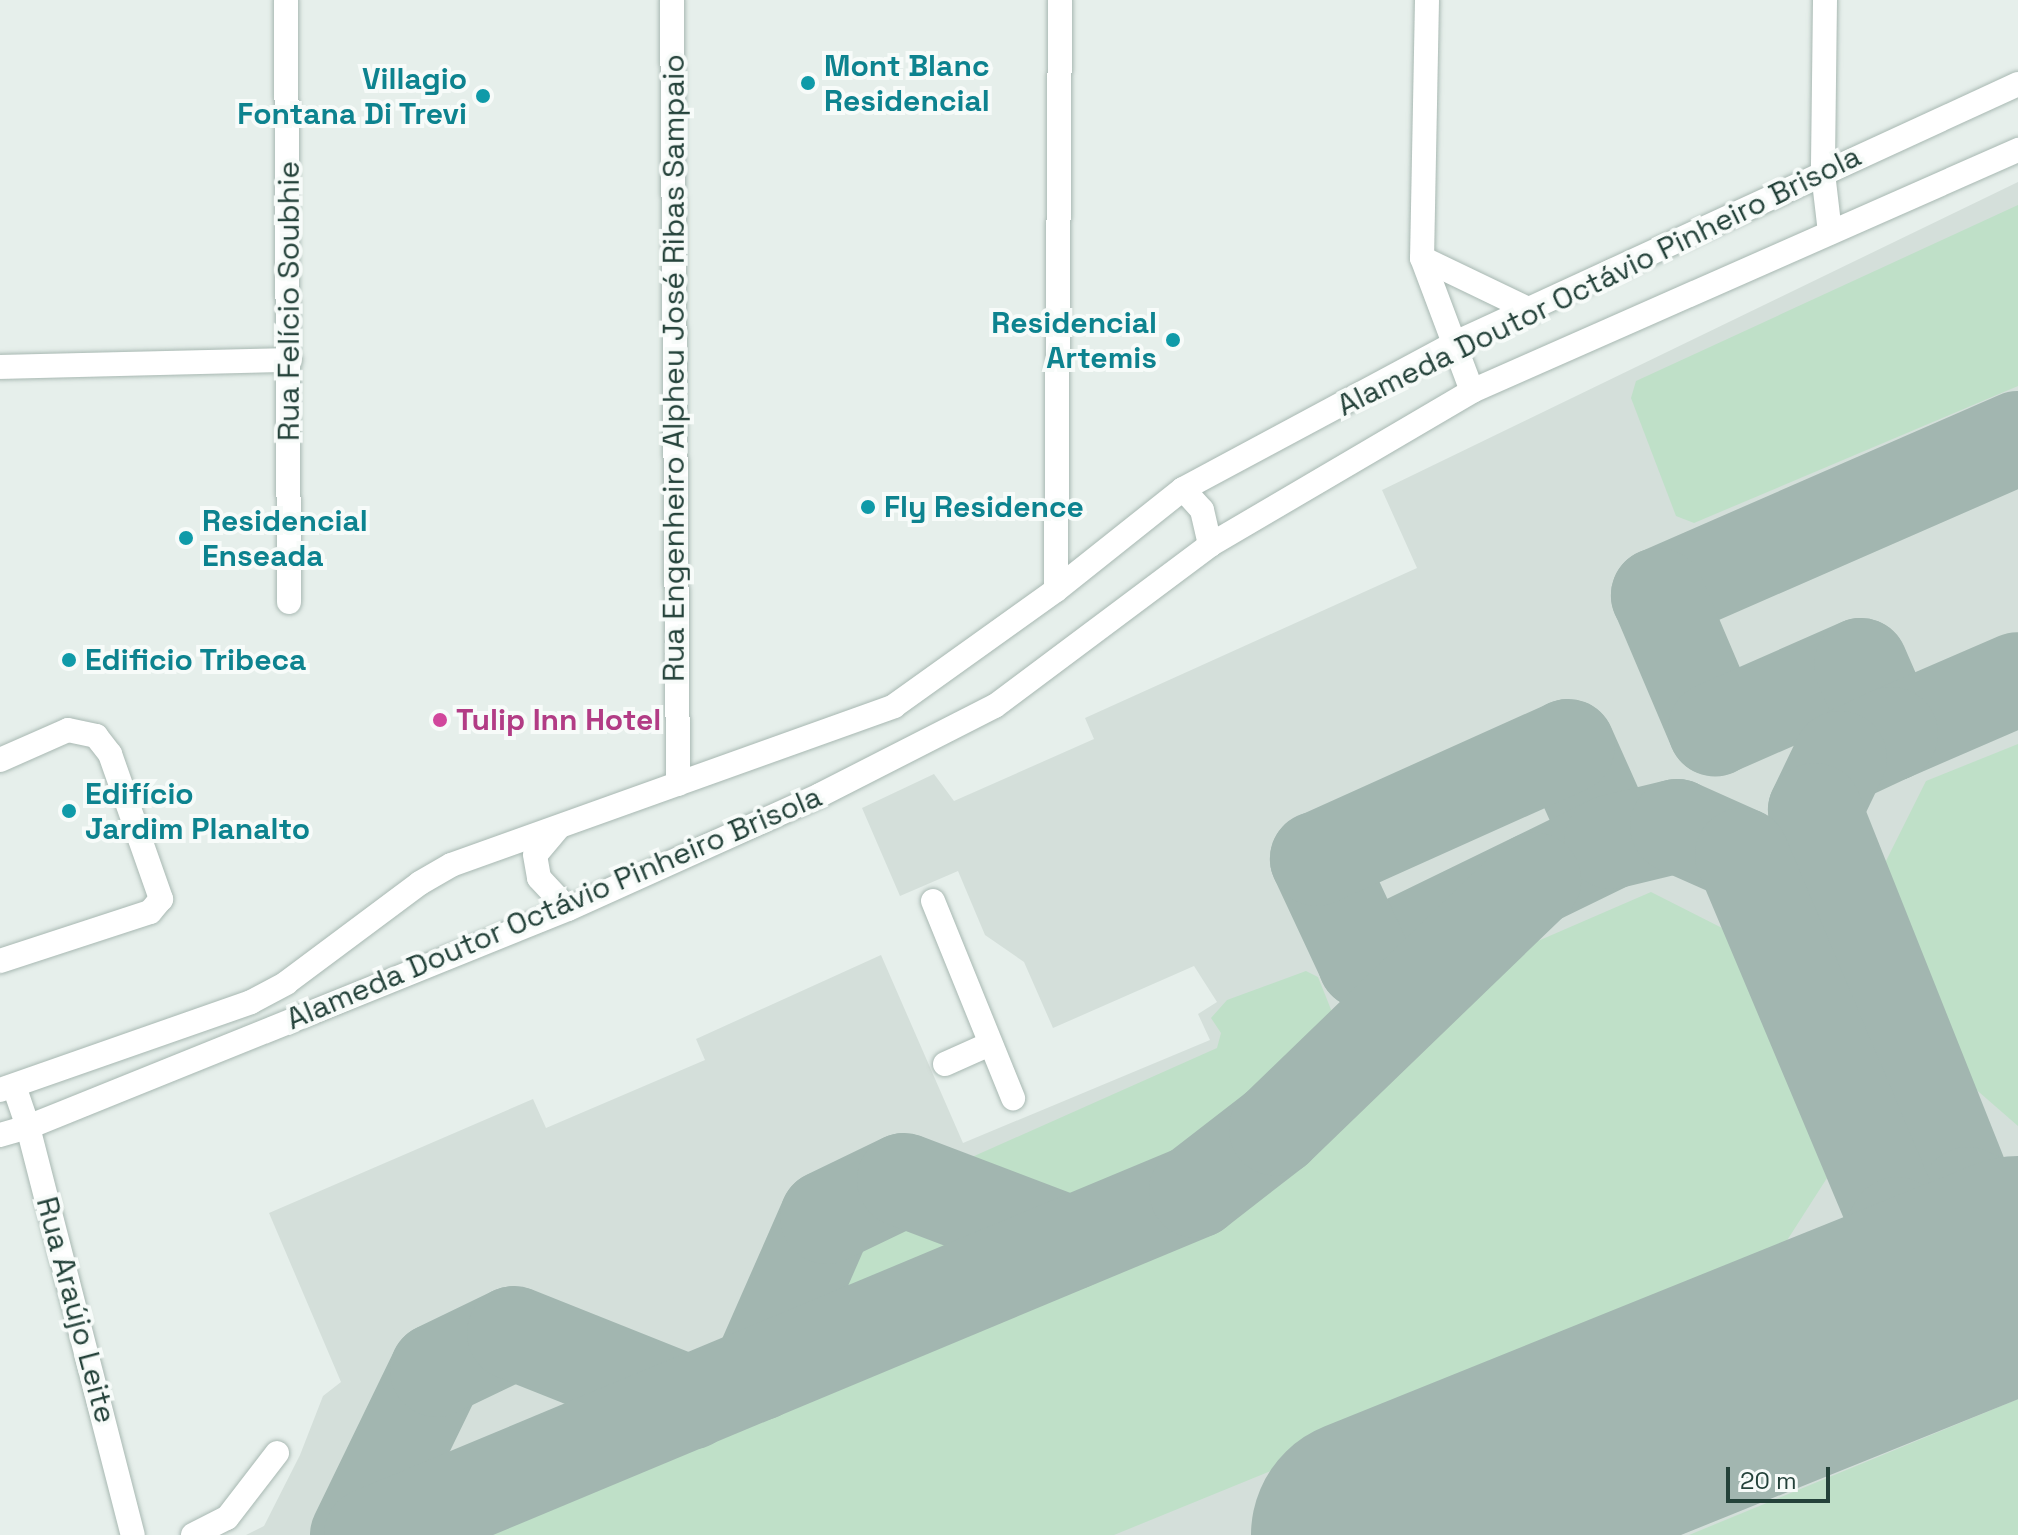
<!DOCTYPE html>
<html>
<head>
<meta charset="utf-8">
<style>
	body { margin:0 }
	#map { position:relative; width:2018px; height:1535px; overflow:hidden; background:#e6efeb; font-family:"Space Grotesk",sans-serif }
	div>[style] { position:absolute }
	.built>* { inset:0; background:#d4dfda }
	.green>* { inset:0; background:#bfe0c8 }
	.taxiway>* { height:94px; margin:-47px; padding:0 47px; transform-origin:47px; border-radius:47px; background:#a2b6b0 }
	.runway>* { height:234px; margin:-117px; padding:0 117px; transform-origin:117px; border-radius:117px; background:#a2b6b0 }
	.roads { filter:drop-shadow(0 0 2px #a8b8b2) drop-shadow(0 0 2px #a8b8b2) }
	.minor>* { height:24px; margin:-12px; padding:0 12px; transform-origin:12px; border-radius:12px; background:#fff }
	.dots>* { width:22px; height:22px; translate:-50% -50%; box-sizing:border-box; border:4px solid #f7fbf9; border-radius:50% }
	span { translate:-50% -50%; white-space:nowrap; text-align:center; line-height:1.15; -webkit-text-stroke:8px #f7fbf9; paint-order:stroke }
	.culture-label { font-size:30px; color:#0d838f; font-weight:700 }
	.left { translate:0 -50%; text-align:left }
	.right { translate:-100% -50%; text-align:right }
	.street-label { font-size:30px; color:#24423a }
	.hotel-label { font-size:30px; color:#b23c85; font-weight:700 }
	.scale { position:absolute; left:1726px; top:1467px; width:104px; height:36px; box-sizing:border-box; border:4px solid #24423a; border-top:0; padding-left:10px; font-size:24px; line-height:28px; white-space:nowrap; color:#24423a; -webkit-text-stroke:6px #f7fbf9; paint-order:stroke }
</style>
</head>
<body>
<div id="map">
	<div class="built">
		<div style="clip-path:polygon(2018px 182px,2018px 1535px,246px 1535px,264px 1526px,300px 1455px,323px 1396px,341px 1382px,269px 1213px,533px 1099px,546px 1128px,705px 1060px,696px 1039px,881px 955px,963px 1143px,1210px 1040px,1198px 1014px,1217px 1002px,1194px 966px,1053px 1028px,1024px 962px,985px 935px,958px 871px,900px 896px,862px 808px,934px 774px,954px 801px,1094px 739px,1085px 718px,1417px 568px,1382px 490px)"></div>
	</div>
	<div class="green">
		<div style="clip-path:polygon(2018px 205px,2018px 386px,1694px 523px,1676px 516px,1631px 398px,1636px 381px)"></div>
		<div style="clip-path:polygon(2018px 744px,2018px 1126px,1964px 1079px,1879px 875px,1926px 781px)"></div>
		<div style="clip-path:polygon(1651px 892px,1728px 931px,1827px 1178px,1770px 1267px,1114px 1535px,447px 1535px,449px 1521px,1228px 1206px,1492px 961px)"></div>
		<div style="clip-path:polygon(1306px 971px,1318px 977px,1340px 1032px,1334px 1046px,1261px 1119px,1209px 1163px,1091px 1219px,1070px 1222px,963px 1185px,964px 1169px,972px 1157px,1217px 1048px,1221px 1033px,1211px 1018px,1227px 1000px)"></div>
		<div style="clip-path:polygon(884px 1197px,896px 1197px,1008px 1249px,1006px 1259px,799px 1338px,792px 1329px,834px 1226px)"></div>
		<div style="clip-path:polygon(2018px 1399px,2018px 1535px,1689px 1535px)"></div>
	</div>
	<div class="taxiway">
		<div style="left:2018px;top:438px;width:393px;rotate:156.4deg"></div>
		<div style="left:1658px;top:595px;width:146px;rotate:67deg"></div>
		<div style="left:1715px;top:729px;width:159px;rotate:-23.7deg"></div>
		<div style="left:1861px;top:665px;width:75px;rotate:66.5deg"></div>
		<div style="left:1891px;top:734px;width:138px;rotate:-23.4deg"></div>
		<div style="left:1891px;top:734px;width:56px;rotate:154.8deg"></div>
		<div style="left:1840px;top:758px;width:58px;rotate:115.7deg"></div>
		<div style="left:1815px;top:810px;width:413px;rotate:68.3deg"></div>
		<div style="left:1968px;top:1194px;width:55px;rotate:23.7deg"></div>
		<div style="left:1568px;top:746px;width:105px;rotate:65.9deg"></div>
		<div style="left:1611px;top:842px;width:274px;rotate:154deg"></div>
		<div style="left:1365px;top:962px;width:114px;rotate:-115deg"></div>
		<div style="left:1317px;top:859px;width:275px;rotate:-24.2deg"></div>
		<div style="left:1611px;top:842px;width:68px;rotate:-13.6deg"></div>
		<div style="left:1677px;top:826px;width:71px;rotate:24deg"></div>
		<div style="left:1742px;top:855px;width:400px;rotate:67.2deg"></div>
		<div style="left:1897px;top:1224px;width:145px;rotate:120.6deg"></div>
		<div style="left:758px;top:1374px;width:171px;rotate:-66.3deg"></div>
		<div style="left:827px;top:1217px;width:85px;rotate:-25.7deg"></div>
		<div style="left:904px;top:1180px;width:178px;rotate:20.8deg"></div>
		<div style="left:357px;top:1535px;width:183px;rotate:-64.1deg"></div>
		<div style="left:437px;top:1370px;width:85px;rotate:-25.7deg"></div>
		<div style="left:514px;top:1333px;width:189px;rotate:21.7deg"></div>
		<div style="left:371px;top:1535px;width:894px;rotate:-22.63deg"></div>
		<div style="left:1196px;top:1191px;width:101px;rotate:-37.8deg"></div>
		<div style="left:1276px;top:1129px;width:359px;rotate:-44deg"></div>
	</div>
	<div class="runway">
		<div style="left:1368px;top:1535px;width:701px;rotate:-21.95deg"></div>
	</div>
	<div class="roads">
		<div class="minor">
			<div style="left:286px;top:0;width:602px;rotate:89.71deg"></div>
			<div style="left:672px;top:0;width:784px;rotate:89.56deg"></div>
			<div style="left:1427px;top:0;width:258px;rotate:91.1deg"></div>
			<div style="left:1422px;top:258px;width:142px;rotate:69.4deg"></div>
			<div style="left:1825px;top:0;width:173px;rotate:90.7deg"></div>
			<div style="left:1823px;top:173px;width:60px;rotate:83.3deg"></div>
			<div style="left:1422px;top:258px;width:122px;rotate:25.7deg"></div>
			<div style="left:0;top:367px;width:290px;rotate:-1.4deg"></div>
			<div style="left:1183px;top:489px;width:28px;rotate:48deg"></div>
			<div style="left:1202px;top:510px;width:36px;rotate:77deg"></div>
			<div style="left:1056px;top:590px;width:590px;rotate:-89.61deg"></div>
			<div style="left:0;top:760px;width:74px;rotate:-23.8deg"></div>
			<div style="left:68px;top:730px;width:29px;rotate:12deg"></div>
			<div style="left:96px;top:736px;width:23px;rotate:52deg"></div>
			<div style="left:110px;top:754px;width:154px;rotate:70.6deg"></div>
			<div style="left:161px;top:899px;width:17px;rotate:130deg"></div>
			<div style="left:150px;top:912px;width:158px;rotate:161.9deg"></div>
			<div style="left:558px;top:828px;width:35px;rotate:130deg"></div>
			<div style="left:535px;top:855px;width:23px;rotate:80deg"></div>
			<div style="left:539px;top:878px;width:42px;rotate:46.9deg"></div>
			<div style="left:933px;top:901px;width:213px;rotate:67.9deg"></div>
			<div style="left:945px;top:1064px;width:49px;rotate:-24deg"></div>
			<div style="left:14px;top:1086px;width:43px;rotate:71.1deg"></div>
			<div style="left:28px;top:1127px;width:421px;rotate:75.6deg"></div>
			<div style="left:0;top:1090px;width:266px;rotate:-19.3deg"></div>
			<div style="left:251px;top:1002px;width:40px;rotate:-28deg"></div>
			<div style="left:286px;top:983px;width:167px;rotate:-36.7deg"></div>
			<div style="left:420px;top:883px;width:36px;rotate:-30deg"></div>
			<div style="left:451px;top:865px;width:471px;rotate:-19.7deg"></div>
			<div style="left:894px;top:706px;width:199px;rotate:-35.6deg"></div>
			<div style="left:1056px;top:590px;width:162px;rotate:-38.5deg"></div>
			<div style="left:1183px;top:489px;width:306px;rotate:-28.2deg"></div>
			<div style="left:1453px;top:344px;width:622px;rotate:-24.71deg"></div>
			<div style="left:0;top:1135px;width:29px;rotate:-16deg"></div>
			<div style="left:28px;top:1127px;width:582px;rotate:-21.98deg"></div>
			<div style="left:568px;top:909px;width:277px;rotate:-24.3deg"></div>
			<div style="left:820px;top:795px;width:196px;rotate:-27deg"></div>
			<div style="left:995px;top:706px;width:269px;rotate:-36.8deg"></div>
			<div style="left:1210px;top:545px;width:304px;rotate:-30.4deg"></div>
			<div style="left:1472px;top:391px;width:597px;rotate:-23.82deg"></div>
			<div style="left:193px;top:1535px;width:38px;rotate:-27deg"></div>
			<div style="left:227px;top:1518px;width:82px;rotate:-52.4deg"></div>
		</div>
	</div>
	<div class="dots">
		<div style="left:808px;top:83px;background:#0f9aa8"></div>
		<div style="left:483px;top:96px;background:#0f9aa8"></div>
		<div style="left:1173px;top:340px;background:#0f9aa8"></div>
		<div style="left:868px;top:507px;background:#0f9aa8"></div>
		<div style="left:186px;top:538px;background:#0f9aa8"></div>
		<div style="left:69px;top:660px;background:#0f9aa8"></div>
		<div style="left:440px;top:720px;background:#d1479c"></div>
		<div style="left:69px;top:811px;background:#0f9aa8"></div>
	</div>
	<div class="culture-label">
		<span class="left" style="left:824px;top:83px">Mont Blanc<br>Residencial</span>
		<span class="right" style="left:467px;top:96px">Villagio<br>Fontana Di Trevi</span>
		<span class="right" style="left:1157px;top:340px">Residencial<br>Artemis</span>
		<span class="left" style="left:884px;top:507px">Fly Residence</span>
		<span class="left" style="left:202px;top:538px">Residencial<br>Enseada</span>
		<span class="left" style="left:85px;top:660px">Edificio Tribeca</span>
		<span class="left" style="left:85px;top:811px">Edifício<br>Jardim Planalto</span>
	</div>
	<div class="street-label">
		<span style="left:1599px;top:281px;rotate:-26deg">Alameda Doutor Octávio Pinheiro Brisola</span>
		<span style="left:289px;top:301px;rotate:-90deg">Rua Felício Soubhie</span>
		<span style="left:674px;top:368px;rotate:-90deg">Rua Engenheiro Alpheu José Ribas Sampaio</span>
		<span style="left:554px;top:908px;rotate:-23deg">Alameda Doutor Octávio Pinheiro Brisola</span>
		<span style="left:76px;top:1310px;rotate:75deg">Rua Araújo Leite</span>
	</div>
	<div class="hotel-label">
		<span class="left" style="left:456px;top:720px">Tulip Inn Hotel</span>
	</div>
	<div class="scale">20 m</div>
</div>
</body>
</html>
